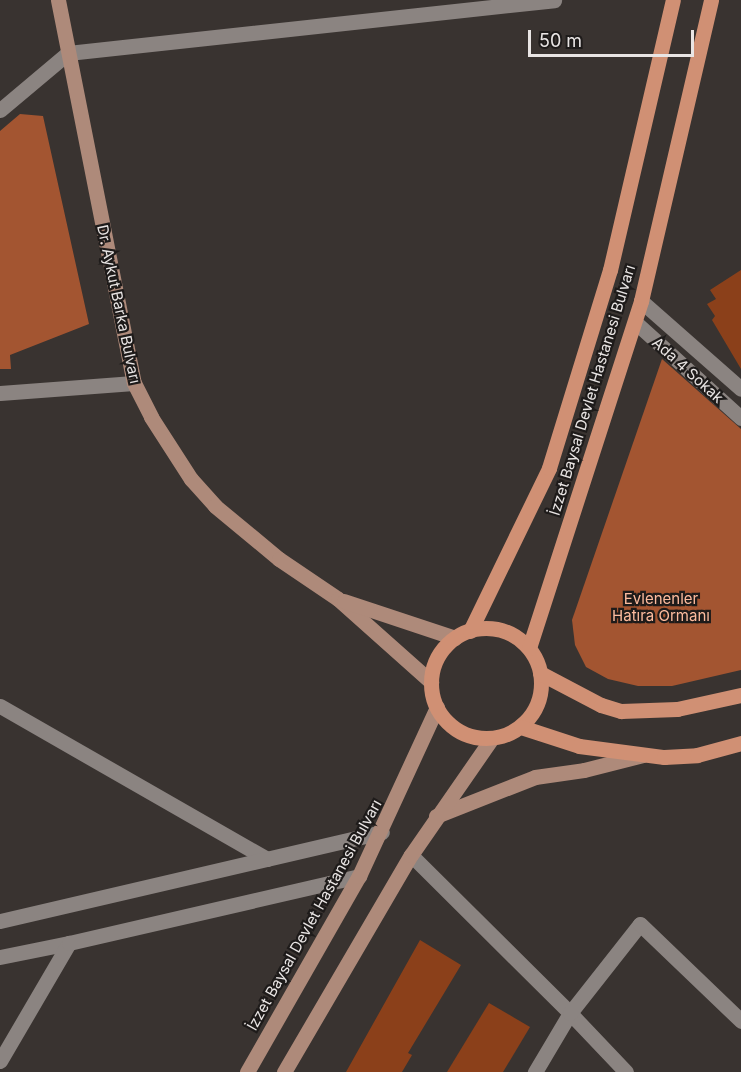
<!DOCTYPE html>
<html>
<head>
<meta charset="utf-8">
<style>
	body { margin:0 }
	#map { position:relative; width:741px; height:1072px; overflow:hidden; background:#393330; font-family:Inter,sans-serif }
	div>[style] { position:absolute }
	.forest>* { inset:0; background:#a35531 }
	.building>* { inset:0; background:#8b401a }
	.street>* { height:15px; margin:-7.5px; padding:0 7.5px; transform-origin:7.5px; border-radius:7.5px; background:#8b8481 }
	.secondary>* { height:15px; margin:-7.5px; padding:0 7.5px; transform-origin:7.5px; border-radius:7.5px; background:#ae8a7a }
	.primary>* { height:15px; margin:-7.5px; padding:0 7.5px; transform-origin:7.5px; border-radius:7.5px; background:#d09074 }
	.primary>.ring { margin:-7.5px; padding:0; box-sizing:content-box; background:none; border:15px solid #d09074; border-radius:50% }
	span { translate:-50% -50%; white-space:nowrap; text-align:center; line-height:1.15; -webkit-text-stroke:4.5px #1e1b1a; paint-order:stroke }
	.street-label { font-size:15px; color:#e9e5e4 }
	.park-label { font-size:15px; color:#fdbb9e }
	.scale { position:absolute; left:528px; top:30px; width:166px; height:27px; box-sizing:border-box; border:3px solid #e9e5e4; border-top:0; padding-left:8px; font-size:18px; line-height:21px; white-space:nowrap; color:#e9e5e4; -webkit-text-stroke:4px #1e1b1a; paint-order:stroke }
</style>
</head>
<body>
<div id="map">
	<div class="forest">
		<div style="clip-path:polygon(20px 114px,43px 116px,89px 324px,10px 355px,11px 369px,0 369px,0 131px)"></div>
		<div style="clip-path:polygon(662px 359px,741px 429px,741px 670px,672px 686px,638px 686px,608px 679px,586px 667px,575px 645px,572px 620px)"></div>
	</div>
	<div class="building">
		<div style="clip-path:polygon(741px 270px,741px 369px,712px 320px,715px 316px,707px 304px,716px 299px,710px 290px)"></div>
		<div style="clip-path:polygon(420px 940px,461px 965px,408px 1053px,412px 1055px,402px 1072px,346px 1072px)"></div>
		<div style="clip-path:polygon(489px 1003px,530px 1027px,503px 1072px,447px 1072px)"></div>
	</div>
	<div class="street">
		<div style="left:0;top:110px;width:89px;rotate:-40deg"></div>
		<div style="left:68px;top:53px;width:489px;rotate:-6.2deg"></div>
		<div style="left:641px;top:301px;width:133px;rotate:41.3deg"></div>
		<div style="left:635px;top:322px;width:143px;rotate:42.2deg"></div>
		<div style="left:0;top:393px;width:134px;rotate:-4.3deg"></div>
		<div style="left:0;top:706px;width:308px;rotate:29.8deg"></div>
		<div style="left:411px;top:855px;width:224px;rotate:44.8deg"></div>
		<div style="left:570px;top:1013px;width:69px;rotate:120.7deg"></div>
		<div style="left:0;top:921px;width:392px;rotate:-13.1deg"></div>
		<div style="left:0;top:957px;width:70px;rotate:-11.5deg"></div>
		<div style="left:0;top:1061px;width:137px;rotate:-59.7deg"></div>
		<div style="left:69px;top:943px;width:298px;rotate:-13deg"></div>
		<div style="left:626px;top:1072px;width:81px;rotate:-133.5deg"></div>
		<div style="left:570px;top:1013px;width:113px;rotate:-51.8deg"></div>
		<div style="left:640px;top:924px;width:140px;rotate:43.8deg"></div>
	</div>
	<div class="secondary">
		<div style="left:58px;top:0;width:390px;rotate:78.8deg"></div>
		<div style="left:134px;top:383px;width:38px;rotate:63deg"></div>
		<div style="left:151px;top:417px;width:74px;rotate:57.2deg"></div>
		<div style="left:191px;top:479px;width:36px;rotate:48deg"></div>
		<div style="left:215px;top:506px;width:83px;rotate:39.6deg"></div>
		<div style="left:279px;top:559px;width:71px;rotate:34.1deg"></div>
		<div style="left:338px;top:599px;width:125px;rotate:41.7deg"></div>
		<div style="left:344px;top:601px;width:117px;rotate:18.4deg"></div>
		<div style="left:436px;top:816px;width:106px;rotate:-21.5deg"></div>
		<div style="left:535px;top:777px;width:49px;rotate:-8.1deg"></div>
		<div style="left:584px;top:770px;width:61px;rotate:-14.3deg"></div>
		<div style="left:247px;top:1072px;width:226px;rotate:-60.3deg"></div>
		<div style="left:359px;top:876px;width:186px;rotate:-65.2deg"></div>
		<div style="left:284px;top:1072px;width:251px;rotate:-59.7deg"></div>
		<div style="left:411px;top:855px;width:142px;rotate:-55.3deg"></div>
	</div>
	<div class="primary">
		<div class="ring" style="left:431px;top:628px;width:95px;height:95px"></div>
		<div style="left:470px;top:631px;width:181px;rotate:-64.1deg"></div>
		<div style="left:549px;top:468px;width:207px;rotate:-72.9deg"></div>
		<div style="left:610px;top:270px;width:277px;rotate:-76.9deg"></div>
		<div style="left:529px;top:648px;width:365px;rotate:-72.1deg"></div>
		<div style="left:641px;top:301px;width:309px;rotate:-76.9deg"></div>
		<div style="left:540px;top:673px;width:69px;rotate:27.7deg"></div>
		<div style="left:601px;top:705px;width:21px;rotate:17deg"></div>
		<div style="left:621px;top:711px;width:56px;rotate:-2deg"></div>
		<div style="left:677px;top:709px;width:66px;rotate:-12.3deg"></div>
		<div style="left:521px;top:727px;width:61px;rotate:18.1deg"></div>
		<div style="left:579px;top:746px;width:86px;rotate:7.4deg"></div>
		<div style="left:664px;top:757px;width:33px;rotate:-3deg"></div>
		<div style="left:697px;top:755px;width:46px;rotate:-15.3deg"></div>
	</div>
	<div class="street-label">
		<span style="left:119px;top:304px;rotate:78deg">Dr. Aykut Barka Bulvarı</span>
		<span style="left:688px;top:370px;rotate:42deg">Ada 4 Sokak</span>
		<span style="left:592px;top:390px;rotate:-73deg">İzzet Baysal Devlet Hastanesi Bulvarı</span>
		<span style="left:314px;top:915px;rotate:-61deg">İzzet Baysal Devlet Hastanesi Bulvarı</span>
	</div>
	<div class="park-label">
		<span style="left:661px;top:607px">Evlenenler<br>Hatıra Ormanı</span>
	</div>
	<div class="scale">50 m</div>
</div>
</body>
</html>
